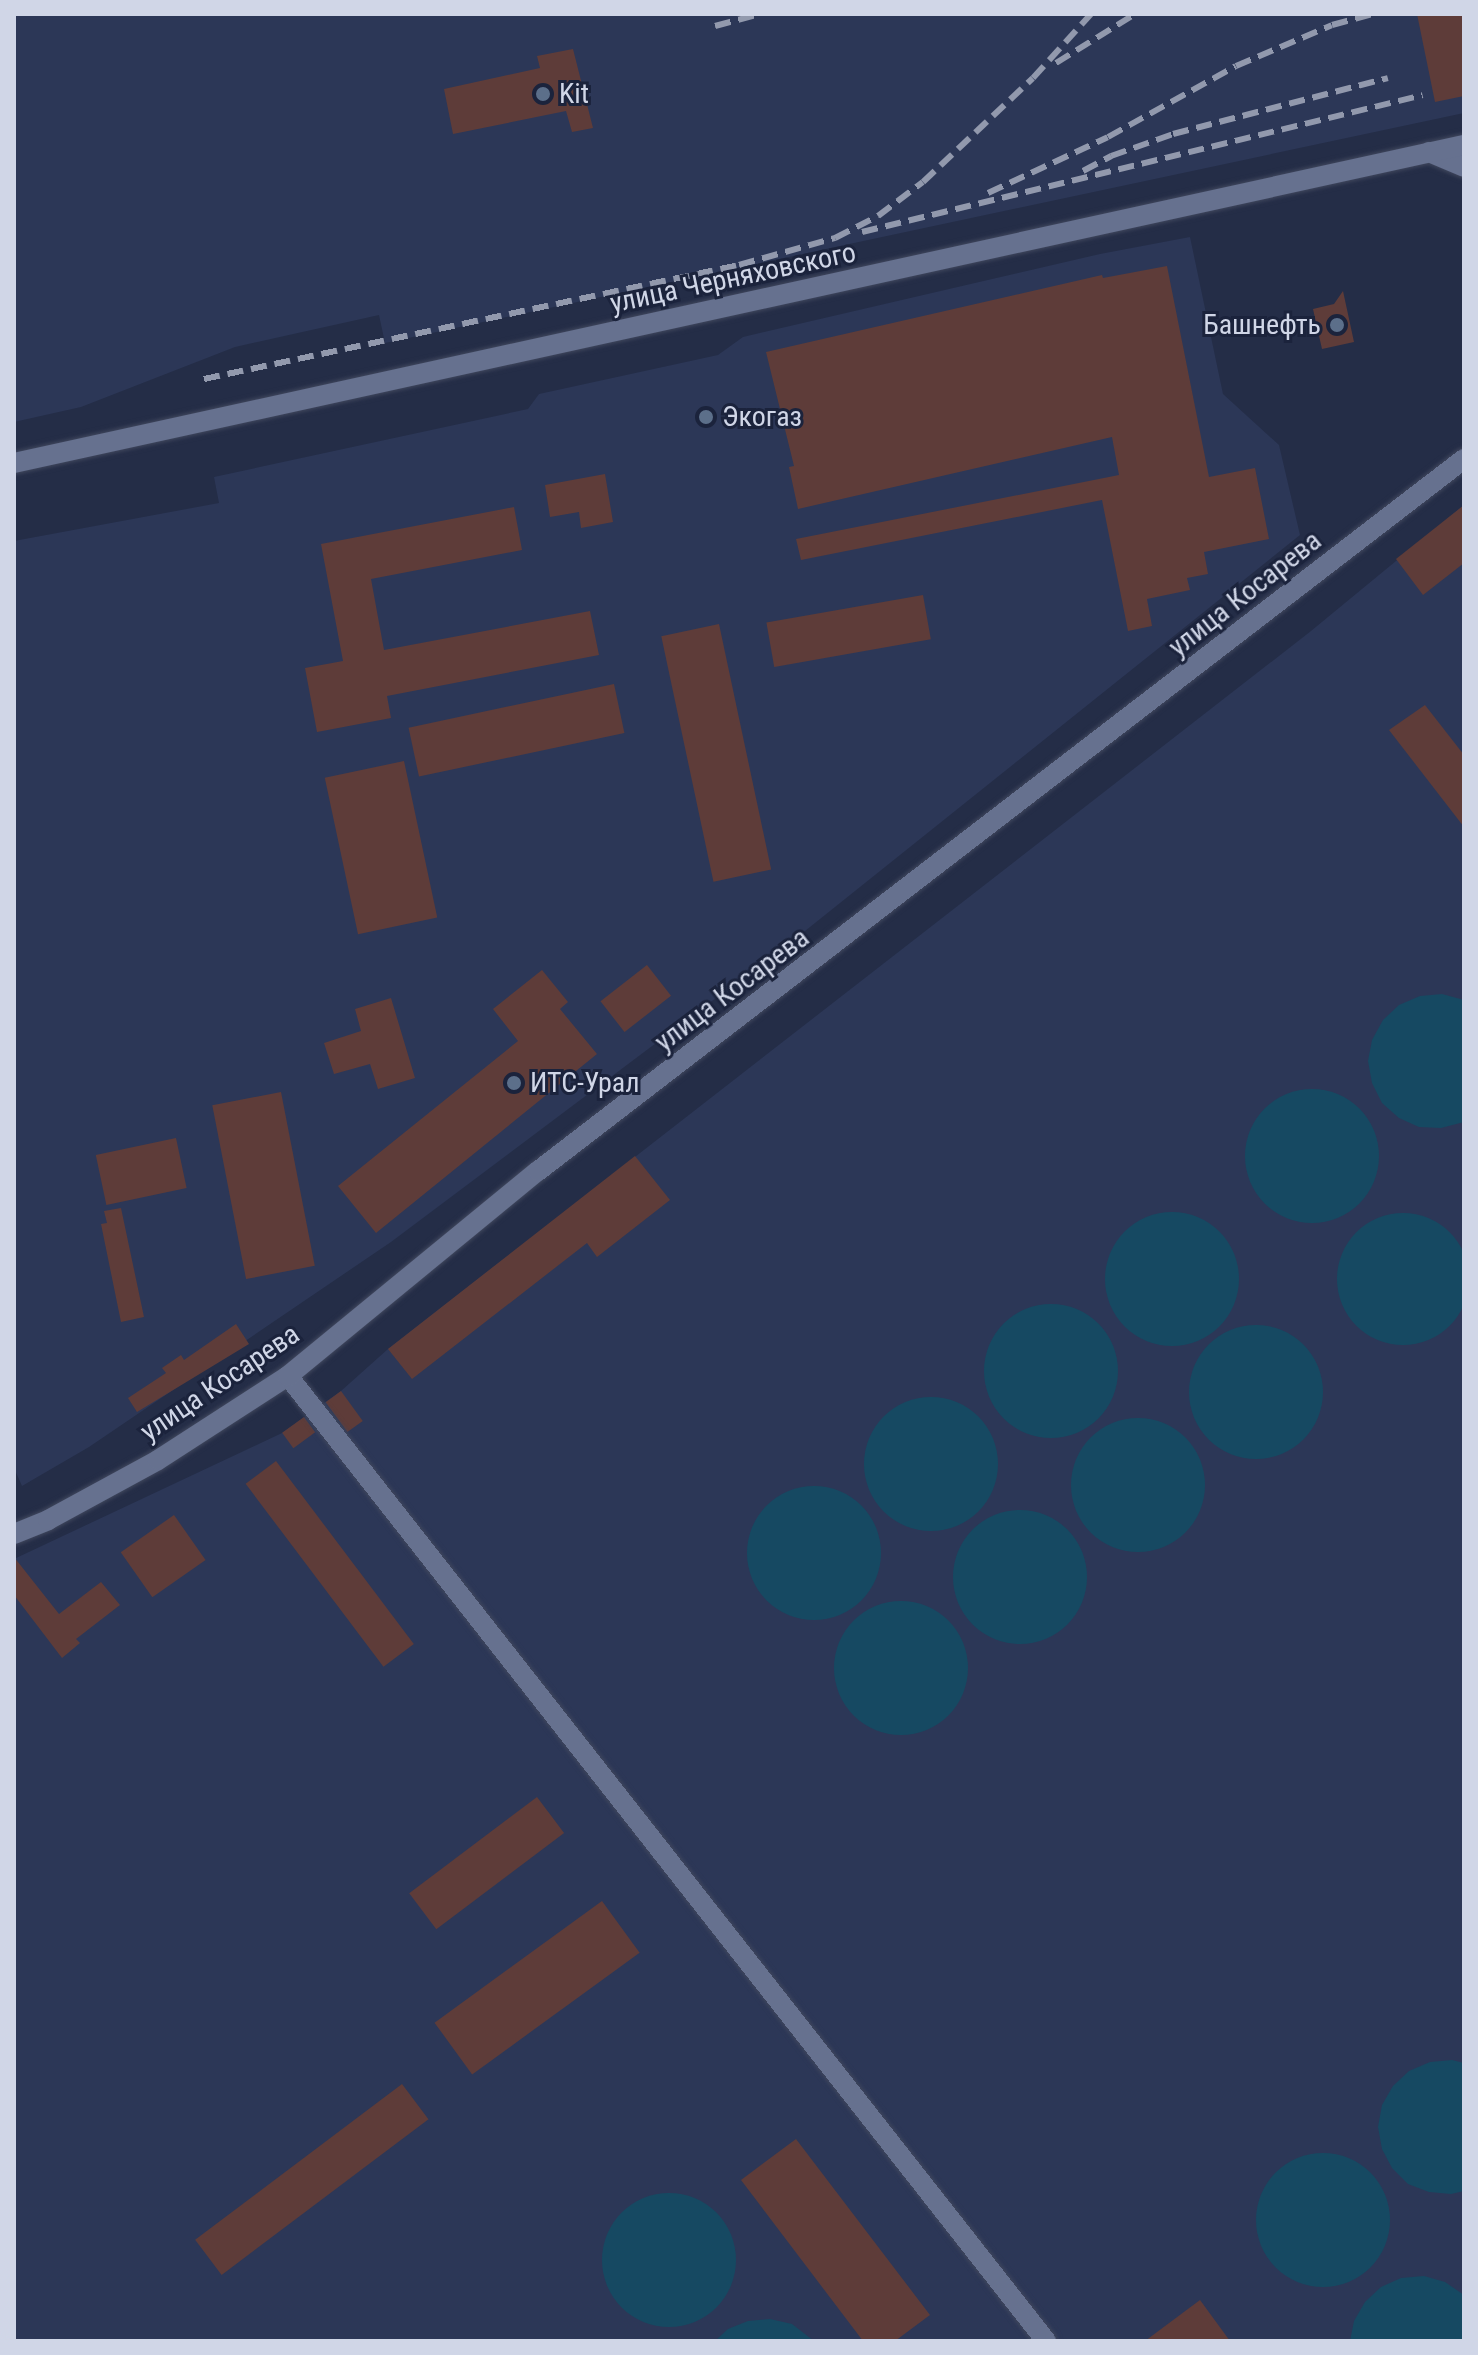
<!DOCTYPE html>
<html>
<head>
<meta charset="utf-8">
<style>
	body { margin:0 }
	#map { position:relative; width:1478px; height:2355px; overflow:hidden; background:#242d47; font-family:"Roboto Condensed",sans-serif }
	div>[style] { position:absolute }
	.built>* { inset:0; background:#2c3757 }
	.water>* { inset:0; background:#164962 }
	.round { border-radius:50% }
	.building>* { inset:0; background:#5e3c39; transform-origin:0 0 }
	.roads { filter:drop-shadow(0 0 2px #40475d) drop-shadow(0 0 2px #40475d) }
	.street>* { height:20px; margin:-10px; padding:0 10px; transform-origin:10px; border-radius:10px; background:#66718f }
	.rail>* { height:6px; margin-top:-3px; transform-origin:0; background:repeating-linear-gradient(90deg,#9299ad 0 16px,transparent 0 24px) }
	.dots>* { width:22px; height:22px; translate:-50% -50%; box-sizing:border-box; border:4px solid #1b233c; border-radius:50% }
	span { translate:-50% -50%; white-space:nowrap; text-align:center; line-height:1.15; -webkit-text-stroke:6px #1b233c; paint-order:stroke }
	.poi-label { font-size:28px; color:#d0d6e7 }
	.left { translate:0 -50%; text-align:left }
	.right { translate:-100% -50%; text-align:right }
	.street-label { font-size:28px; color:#d0d6e7 }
	.frame { position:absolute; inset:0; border:16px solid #d0d6e7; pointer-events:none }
</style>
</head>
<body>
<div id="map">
	<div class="built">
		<div style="clip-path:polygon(14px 14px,1464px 14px,1464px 113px,385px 343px,379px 315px,235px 347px,81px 407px,14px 422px)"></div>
		<div style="clip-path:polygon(1190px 237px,1223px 394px,1279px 445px,1300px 535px,800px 935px,391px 1242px,89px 1447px,22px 1486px,14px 1468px,14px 541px,219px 503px,214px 477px,528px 409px,539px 394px,718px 355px,743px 337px,1100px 254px)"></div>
		<div style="clip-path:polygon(1464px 505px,1464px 2341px,14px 2341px,14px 1559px,282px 1433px,341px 1391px,388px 1349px,1311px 631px)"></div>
	</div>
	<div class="water">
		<div style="clip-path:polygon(1442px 994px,1464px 1000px,1464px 1122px,1441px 1128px,1419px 1127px,1399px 1118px,1382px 1103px,1372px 1083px,1368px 1061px,1372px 1040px,1383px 1020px,1399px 1005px,1420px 996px)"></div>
		<div class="round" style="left:1245px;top:1089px;width:134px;height:134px"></div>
		<div class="round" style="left:1105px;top:1212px;width:134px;height:134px"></div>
		<div class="round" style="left:1337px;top:1213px;width:132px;height:132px"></div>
		<div class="round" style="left:984px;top:1304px;width:134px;height:134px"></div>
		<div class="round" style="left:1189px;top:1325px;width:134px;height:134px"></div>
		<div class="round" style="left:864px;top:1397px;width:134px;height:134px"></div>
		<div class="round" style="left:1071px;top:1418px;width:134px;height:134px"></div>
		<div class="round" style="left:747px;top:1486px;width:134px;height:134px"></div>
		<div class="round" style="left:953px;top:1510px;width:134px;height:134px"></div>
		<div class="round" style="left:834px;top:1601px;width:134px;height:134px"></div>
		<div style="clip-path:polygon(1452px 2060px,1464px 2063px,1464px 2191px,1451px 2194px,1429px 2192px,1408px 2184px,1392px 2168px,1382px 2149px,1378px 2127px,1382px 2105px,1393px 2086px,1409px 2071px,1430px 2062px)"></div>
		<div class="round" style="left:1256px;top:2153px;width:134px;height:134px"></div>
		<div class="round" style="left:602px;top:2193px;width:134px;height:134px"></div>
		<div style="clip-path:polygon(1424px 2276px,1445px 2282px,1464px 2295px,1464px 2341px,1350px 2341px,1354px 2321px,1365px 2302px,1381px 2287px,1401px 2278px)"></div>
		<div style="clip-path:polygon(770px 2319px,792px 2324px,814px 2341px,715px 2341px,728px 2329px,748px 2321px)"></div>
	</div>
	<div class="building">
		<div style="clip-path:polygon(1417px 14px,1464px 14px,1464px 96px,1435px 102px)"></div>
		<div style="clip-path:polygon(573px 49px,593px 128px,572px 132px,566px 111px,453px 134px,444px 89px,540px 68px,537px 56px)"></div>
		<div style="clip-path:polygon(1167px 266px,1209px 477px,1255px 468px,1269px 539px,1204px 552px,1208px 574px,1187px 578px,1190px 590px,1147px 599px,1152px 626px,1128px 631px,1102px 500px,801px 560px,796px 539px,1119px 475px,1112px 437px,798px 509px,789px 467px,794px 466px,766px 352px,1102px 275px,1103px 278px)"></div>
		<div style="clip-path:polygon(1343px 291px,1354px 342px,1322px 349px,1313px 309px,1334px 304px)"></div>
		<div style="clip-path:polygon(605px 474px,613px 522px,581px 528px,579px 512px,550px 517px,545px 485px)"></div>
		<div style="clip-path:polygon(1464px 505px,1464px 563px,1423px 595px,1396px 559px)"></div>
		<div style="clip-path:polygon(514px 507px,522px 550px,371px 579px,384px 650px,590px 611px,599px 655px,387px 696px,391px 718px,317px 732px,305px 668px,343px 661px,321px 544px)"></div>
		<div style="left:923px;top:595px;width:45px;height:159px;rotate:80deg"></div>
		<div style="left:719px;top:624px;width:251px;height:59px;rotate:78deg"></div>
		<div style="left:614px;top:684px;width:50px;height:210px;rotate:78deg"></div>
		<div style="clip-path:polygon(1425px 705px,1464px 755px,1464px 827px,1389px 730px)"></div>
		<div style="left:404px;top:761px;width:160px;height:81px;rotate:78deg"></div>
		<div style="left:647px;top:965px;width:39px;height:59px;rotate:52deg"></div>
		<div style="clip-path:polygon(542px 970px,568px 1002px,560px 1009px,597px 1054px,376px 1233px,338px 1186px,518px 1041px,493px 1009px)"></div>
		<div style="clip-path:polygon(391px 998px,415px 1078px,378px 1089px,370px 1064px,334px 1074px,324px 1043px,361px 1031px,355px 1009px)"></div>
		<div style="left:281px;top:1092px;width:177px;height:70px;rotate:79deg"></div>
		<div style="left:176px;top:1138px;width:51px;height:82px;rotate:78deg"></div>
		<div style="clip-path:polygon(635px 1156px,670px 1200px,597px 1257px,587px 1243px,412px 1379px,388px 1349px)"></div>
		<div style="clip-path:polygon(121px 1208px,144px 1317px,121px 1322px,101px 1224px,107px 1223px,104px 1211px)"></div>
		<div style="clip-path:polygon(236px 1324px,249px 1344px,137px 1412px,128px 1398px,166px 1373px,162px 1368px,181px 1355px,184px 1360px)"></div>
		<div style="left:341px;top:1391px;width:37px;height:19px;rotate:54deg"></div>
		<div style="left:304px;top:1417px;width:19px;height:27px;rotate:54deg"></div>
		<div style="left:276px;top:1461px;width:229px;height:38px;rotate:53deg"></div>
		<div style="left:174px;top:1515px;width:55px;height:65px;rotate:55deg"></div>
		<div style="clip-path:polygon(14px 1557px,59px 1614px,101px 1582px,120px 1605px,76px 1639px,80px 1643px,62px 1658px,14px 1595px)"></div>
		<div style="left:537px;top:1797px;width:45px;height:160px;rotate:53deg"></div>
		<div style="left:602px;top:1901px;width:64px;height:207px;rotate:54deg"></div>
		<div style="left:402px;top:2084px;width:44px;height:259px;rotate:53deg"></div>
		<div style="clip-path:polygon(796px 2139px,930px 2315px,895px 2341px,863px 2341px,741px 2180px)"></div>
		<div style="clip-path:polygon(1200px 2300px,1230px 2341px,1145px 2341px)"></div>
	</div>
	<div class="roads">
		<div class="street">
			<div style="left:1429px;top:152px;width:38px;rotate:23deg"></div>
			<div style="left:14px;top:463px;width:1484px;rotate:-12.37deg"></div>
			<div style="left:288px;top:1376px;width:1227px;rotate:51.85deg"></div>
			<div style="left:14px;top:1534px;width:37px;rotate:-22deg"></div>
			<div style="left:48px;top:1520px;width:125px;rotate:-28.6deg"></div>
			<div style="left:158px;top:1460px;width:155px;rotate:-32.9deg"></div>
			<div style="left:288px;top:1376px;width:323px;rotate:-39.4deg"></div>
			<div style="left:538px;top:1171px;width:1168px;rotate:-37.56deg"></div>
		</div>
	</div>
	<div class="rail">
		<div style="left:715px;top:26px;width:47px;rotate:-14.9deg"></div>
		<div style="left:1056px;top:63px;width:93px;rotate:-31.8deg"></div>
		<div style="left:1083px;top:171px;width:32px;rotate:-28deg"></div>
		<div style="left:1111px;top:156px;width:66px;rotate:-19.5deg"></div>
		<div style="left:1173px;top:134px;width:222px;rotate:-14.6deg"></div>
		<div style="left:988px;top:193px;width:132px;rotate:-25deg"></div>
		<div style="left:1108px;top:137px;width:146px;rotate:-29deg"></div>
		<div style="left:1236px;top:66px;width:104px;rotate:-23.1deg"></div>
		<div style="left:1332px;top:25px;width:42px;rotate:-15deg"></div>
		<div style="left:862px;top:232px;width:577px;rotate:-13.72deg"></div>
		<div style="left:204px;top:379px;width:547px;rotate:-12.03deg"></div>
		<div style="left:739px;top:265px;width:100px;rotate:-15.7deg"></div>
		<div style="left:835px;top:238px;width:48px;rotate:-27.1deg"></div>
		<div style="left:878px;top:216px;width:56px;rotate:-37.1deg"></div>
		<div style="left:923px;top:182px;width:151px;rotate:-43.4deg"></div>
		<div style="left:1033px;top:78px;width:86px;rotate:-47.8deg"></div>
	</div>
	<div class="dots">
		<div style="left:543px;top:94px;background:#5c6f8a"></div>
		<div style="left:1337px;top:325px;background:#5c6f8a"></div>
		<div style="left:706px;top:417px;background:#5c6f8a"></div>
		<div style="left:514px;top:1083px;background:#5c6f8a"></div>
	</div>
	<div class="poi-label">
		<span class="left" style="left:559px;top:94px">Kit</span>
		<span class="right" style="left:1321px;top:325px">Башнефть</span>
		<span class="left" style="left:722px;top:417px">Экогаз</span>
		<span class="left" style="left:530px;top:1083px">ИТС-Урал</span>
	</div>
	<div class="street-label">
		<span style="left:733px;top:278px;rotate:-12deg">улица Черняховского</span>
		<span style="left:1245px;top:594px;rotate:-38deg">улица Косарева</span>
		<span style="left:732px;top:990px;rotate:-37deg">улица Косарева</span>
		<span style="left:220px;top:1383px;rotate:-34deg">улица Косарева</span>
	</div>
	<div class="frame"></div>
</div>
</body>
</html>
